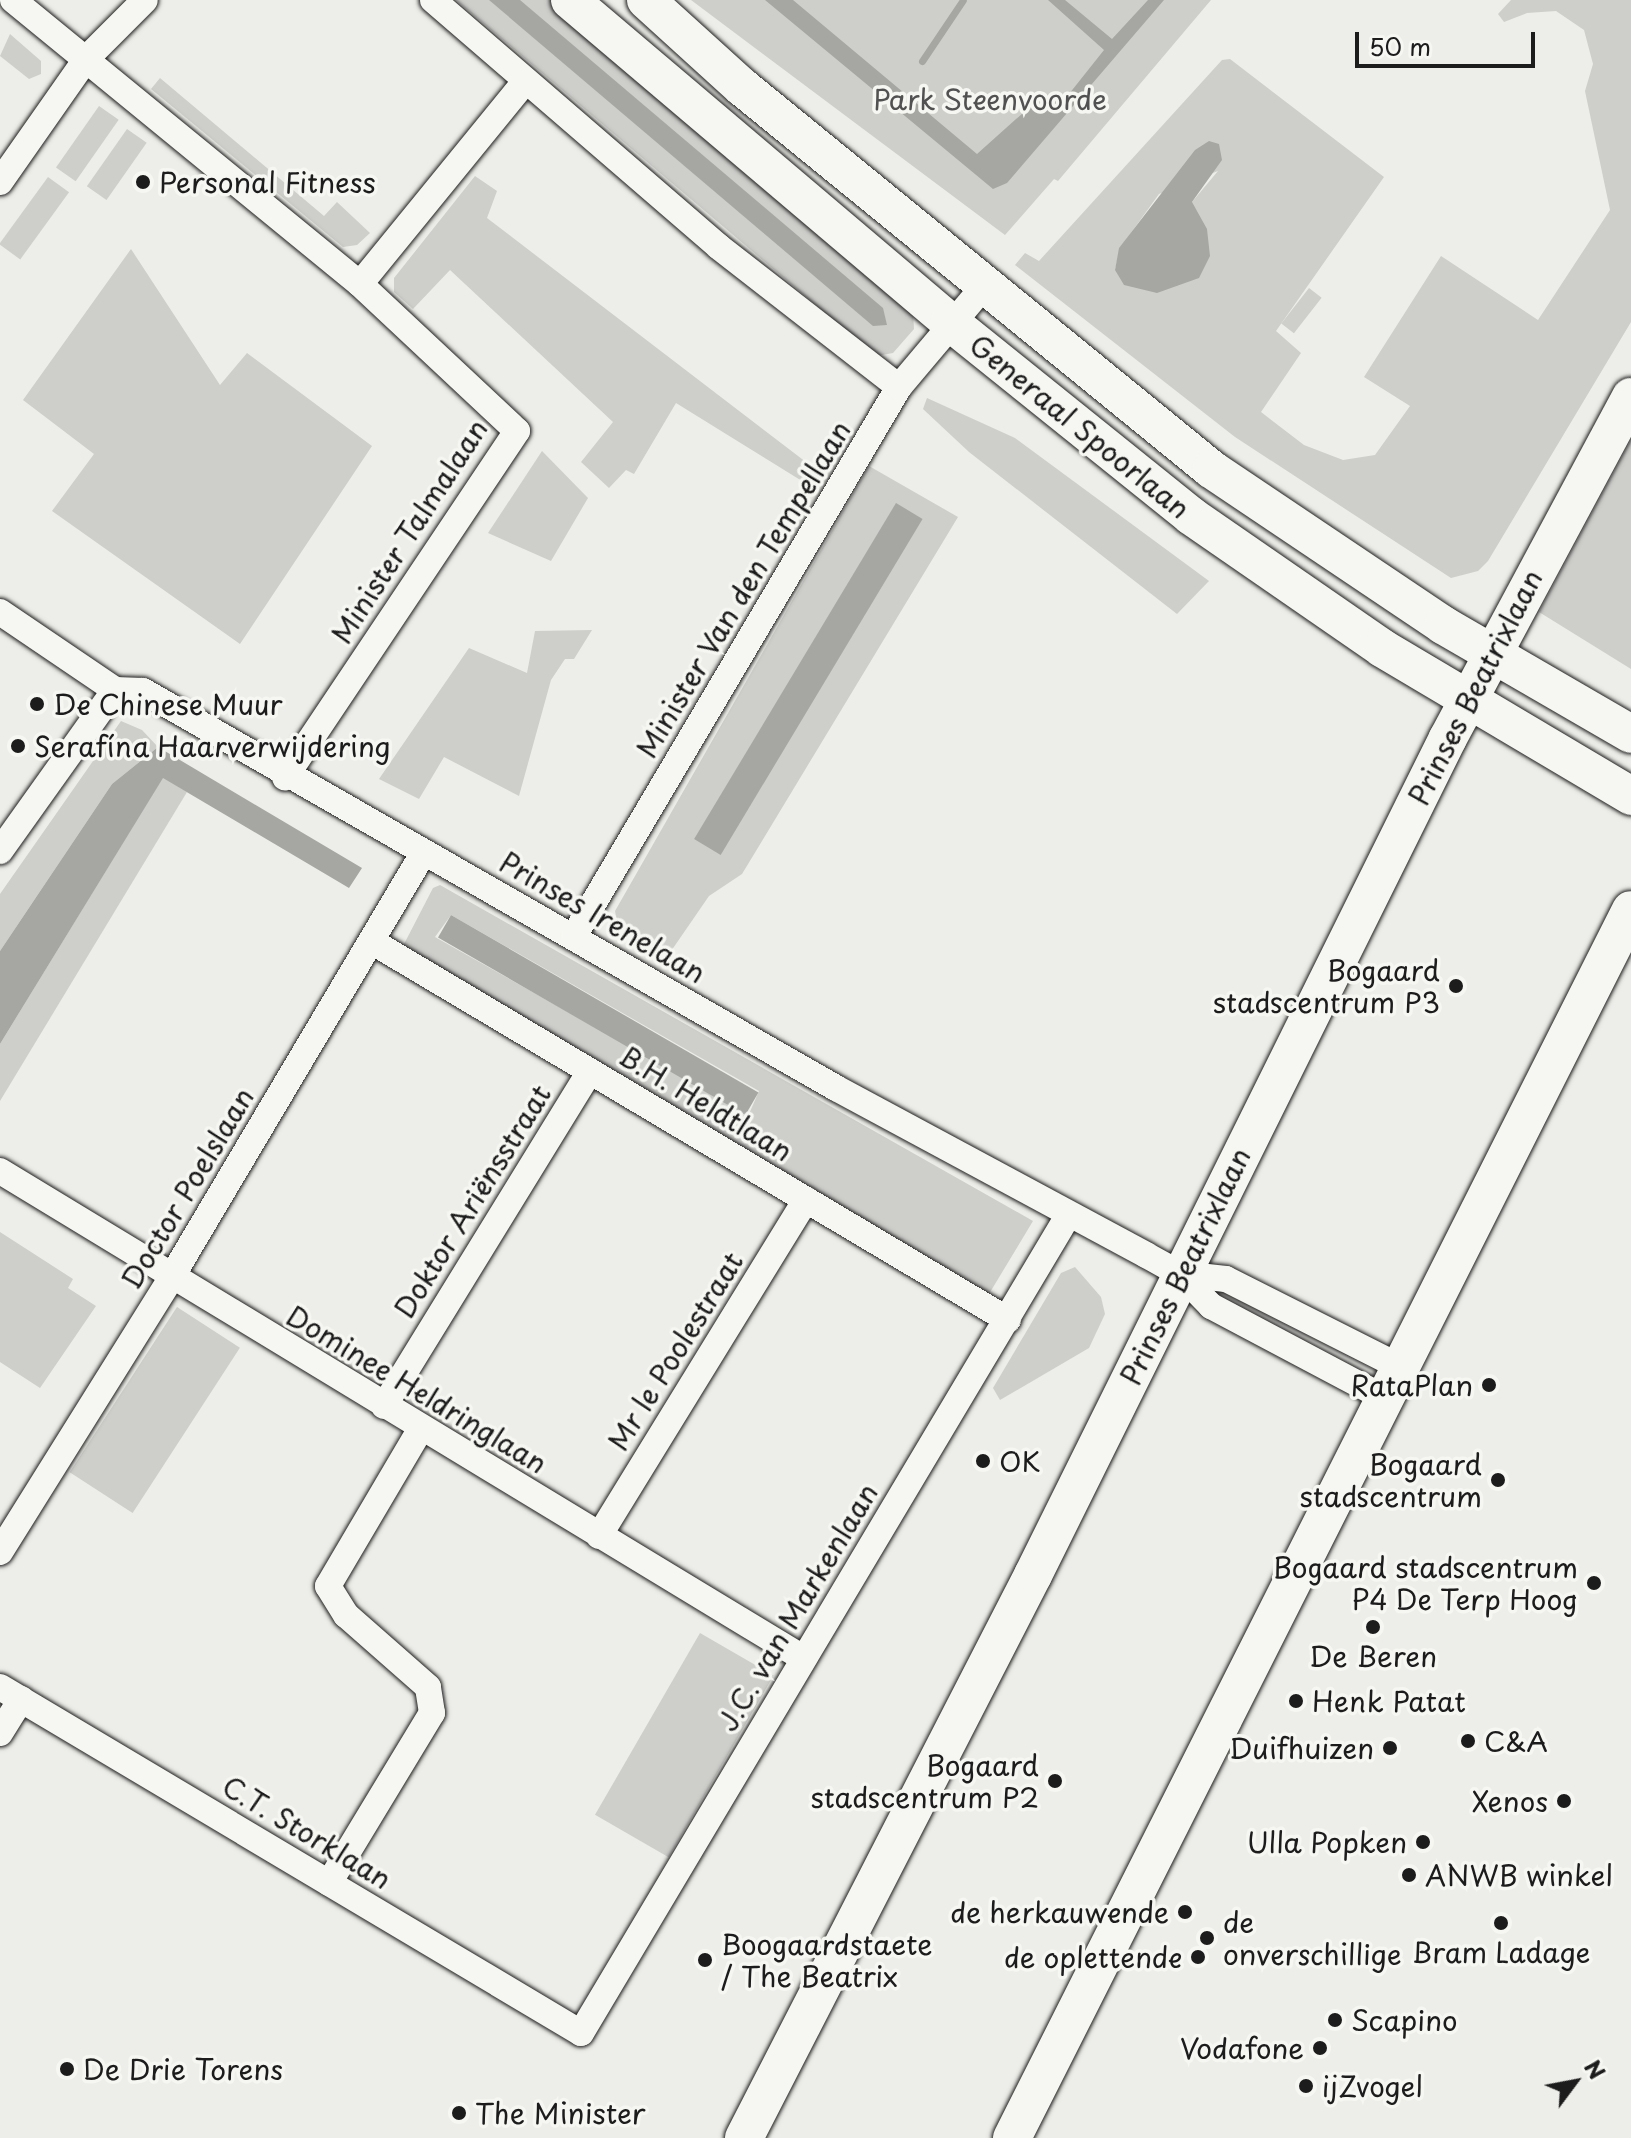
<!DOCTYPE html>
<html>
<head>
<meta charset="utf-8">
<style>
	body { margin:0 }
	#map { position:relative; width:1631px; height:2138px; overflow:hidden; background:#edede9; font-family:"Playpen Sans",sans-serif }
	div>[style] { position:absolute }
	.green>* { inset:0; background:#cececb; transform-origin:0 0 }
	.water>* { inset:0; background:#a6a6a3; transform-origin:0 0 }
	.stream>* { height:7px; margin:-3.5px; padding:0 3.5px; transform-origin:3.5px; border-radius:3.5px; background:#a6a6a3 }
	.roads { filter:drop-shadow(0 0 2px #1c1c1c) drop-shadow(0 0 2px #1c1c1c) }
	.street>* { height:26px; margin:-13px; padding:0 13px; transform-origin:13px; border-radius:13px; background:#f6f6f2 }
	.secondary>* { height:38px; margin:-19px; padding:0 19px; transform-origin:19px; border-radius:19px; background:#f6f6f2 }
	.dots>* { width:22px; height:22px; translate:-50% -50%; box-sizing:border-box; border:4px solid #f6f6f2; border-radius:50% }
	span { translate:-50% -50%; white-space:nowrap; text-align:center; line-height:1.15; -webkit-text-stroke:7px #f6f6f2; paint-order:stroke }
	.park-label { font-size:28px; color:#515151 }
	.poi-label { font-size:28px; color:#1c1c1c }
	.left { translate:0 -50%; text-align:left }
	.right { translate:-100% -50%; text-align:right }
	.street-label { font-size:28px; color:#1c1c1c }
	.north { position:absolute; left:1535px; top:2042px; width:80px; height:80px; -webkit-text-stroke:6px #f6f6f2; paint-order:stroke; rotate:58deg; font-size:22px; font-weight:700; line-height:32px; text-align:center; color:#1c1c1c }
	.north::after { content:''; display:block; margin:auto; width:28px; height:36px; background:#1c1c1c; clip-path:polygon(50% 0,100% 100%,50% 72%,0 100%) }
	.scale { position:absolute; left:1355px; top:32px; width:180px; height:36px; box-sizing:border-box; border:4px solid #1c1c1c; border-top:0; padding-left:10px; font-size:24px; line-height:28px; white-space:nowrap; color:#1c1c1c; -webkit-text-stroke:6px #f6f6f2; paint-order:stroke }
</style>
</head>
<body>
<div id="map">
	<div class="green">
		<div style="clip-path:polygon(456px 0,558px 0,913px 312px,914px 329px,893px 353px,876px 356px)"></div>
		<div style="clip-path:polygon(691px 0,1211px 0,1058px 181px,1054px 179px,1005px 235px)"></div>
		<div style="clip-path:polygon(evenodd,1511px 0,1631px 0,1631px 322px,1488px 561px,1478px 571px,1451px 578px,1235px 437px,1015px 265px,1025px 253px,1039px 261px,1222px 60px,1230px 59px,1384px 177px,1276px 331px,1301px 353px,1261px 412px,1304px 445px,1343px 460px,1375px 455px,1410px 406px,1364px 377px,1441px 256px,1538px 320px,1610px 210px,1585px 91px,1593px 64px,1584px 30px,1556px 11px,1527px 13px,1504px 22px,1498px 14px,1511px 0,1218px 171px,1192px 202px,1115px 270px,1120px 248px,1159px 194px,1218px 171px)"></div>
		<div style="clip-path:polygon(10px 34px,41px 61px,41px 74px,29px 79px,0 56px)"></div>
		<div style="clip-path:polygon(160px 78px,324px 216px,337px 202px,370px 233px,357px 245px,343px 247px,151px 89px)"></div>
		<div style="left:99px;top:106px;width:24px;height:75px;rotate:35deg"></div>
		<div style="left:127px;top:129px;width:24px;height:70px;rotate:35deg"></div>
		<div style="clip-path:polygon(475px 176px,497px 191px,487px 218px,819px 472px,810px 486px,676px 403px,634px 474px,626px 470px,609px 488px,581px 462px,613px 422px,450px 270px,413px 309px,394px 292px,394px 278px)"></div>
		<div style="left:48px;top:177px;width:26px;height:83px;rotate:36deg"></div>
		<div style="clip-path:polygon(131px 249px,220px 385px,247px 353px,372px 446px,240px 644px,52px 511px,94px 454px,23px 400px)"></div>
		<div style="left:1309px;top:288px;width:16px;height:45px;rotate:38deg"></div>
		<div style="clip-path:polygon(927px 398px,1015px 438px,1209px 581px,1177px 614px,969px 452px,923px 409px)"></div>
		<div style="clip-path:polygon(1631px 440px,1631px 669px,1539px 612px)"></div>
		<div style="clip-path:polygon(542px 451px,588px 498px,551px 561px,488px 533px)"></div>
		<div style="clip-path:polygon(869px 466px,958px 517px,742px 874px,709px 896px,667px 957px,618px 927px,615px 911px)"></div>
		<div style="clip-path:polygon(592px 630px,574px 659px,565px 659px,551px 680px,519px 796px,444px 757px,419px 799px,379px 779px,469px 648px,527px 673px,535px 631px)"></div>
		<div style="clip-path:polygon(121px 721px,142px 730px,158px 747px,112px 784px,0 951px,0 894px)"></div>
		<div style="clip-path:polygon(163px 777px,187px 792px,0 1101px,0 1044px)"></div>
		<div style="clip-path:polygon(evenodd,440px 885px,1033px 1221px,986px 1299px,403px 946px,433px 888px,440px 885px,451px 915px,759px 1091px,749px 1114px,435px 937px,451px 915px)"></div>
		<div style="clip-path:polygon(0 1232px,73px 1279px,68px 1288px,96px 1306px,40px 1388px,0 1362px)"></div>
		<div style="clip-path:polygon(1075px 1267px,1101px 1297px,1105px 1314px,1089px 1348px,1000px 1400px,993px 1388px,1061px 1273px)"></div>
		<div style="left:177px;top:1307px;width:75px;height:197px;rotate:33deg"></div>
		<div style="left:700px;top:1633px;width:85px;height:210px;rotate:30deg"></div>
	</div>
	<div class="water">
		<div style="clip-path:polygon(489px 0,520px 0,883px 308px,887px 325px,873px 326px)"></div>
		<div style="clip-path:polygon(765px 0,793px 0,977px 154px,1043px 95px,1069px 94px,1104px 50px,1048px 0,1065px 0,1112px 39px,1148px 0,1164px 0,1007px 183px,993px 189px)"></div>
		<div style="clip-path:polygon(1209px 141px,1219px 144px,1222px 160px,1192px 202px,1207px 229px,1210px 256px,1199px 278px,1157px 293px,1124px 285px,1115px 270px,1119px 248px,1195px 150px)"></div>
		<div style="left:896px;top:503px;width:31px;height:392px;rotate:31deg"></div>
		<div style="clip-path:polygon(158px 747px,362px 868px,349px 888px,163px 778px,0 1044px,0 951px,112px 784px)"></div>
		<div style="left:451px;top:915px;width:355px;height:26px;rotate:30deg"></div>
	</div>
	<div class="stream">
		<div style="left:922px;top:61px;width:73px;rotate:-56.1deg"></div>
	</div>
	<div class="roads">
		<div class="street">
			<div style="left:13px;top:0;width:448px;rotate:39.3deg"></div>
			<div style="left:360px;top:284px;width:215px;rotate:43.1deg"></div>
			<div style="left:517px;top:431px;width:417px;rotate:123.8deg"></div>
			<div style="left:433px;top:0;width:378px;rotate:40.8deg"></div>
			<div style="left:719px;top:247px;width:228px;rotate:37.9deg"></div>
			<div style="left:0;top:182px;width:150px;rotate:-55deg"></div>
			<div style="left:86px;top:59px;width:83px;rotate:-45deg"></div>
			<div style="left:360px;top:284px;width:259px;rotate:-50.8deg"></div>
			<div style="left:0;top:612px;width:139px;rotate:34.1deg"></div>
			<div style="left:115px;top:690px;width:28px;rotate:2deg"></div>
			<div style="left:143px;top:691px;width:799px;rotate:29.81deg"></div>
			<div style="left:836px;top:1088px;width:352px;rotate:28.3deg"></div>
			<div style="left:1146px;top:1255px;width:39px;rotate:29deg"></div>
			<div style="left:1180px;top:1274px;width:45px;rotate:45.9deg"></div>
			<div style="left:1211px;top:1306px;width:197px;rotate:27.9deg"></div>
			<div style="left:0;top:851px;width:198px;rotate:-54.5deg"></div>
			<div style="left:574px;top:936px;width:638px;rotate:-59.38deg"></div>
			<div style="left:899px;top:387px;width:132px;rotate:-49.9deg"></div>
			<div style="left:371px;top:941px;width:741px;rotate:30.75deg"></div>
			<div style="left:0;top:1171px;width:939px;rotate:31.24deg"></div>
			<div style="left:1180px;top:1274px;width:46px;rotate:6.2deg"></div>
			<div style="left:1226px;top:1279px;width:195px;rotate:26.8deg"></div>
			<div style="left:384px;top:1406px;width:393px;rotate:-58.4deg"></div>
			<div style="left:599px;top:1536px;width:395px;rotate:-58.4deg"></div>
			<div style="left:0;top:1552px;width:323px;rotate:-58deg"></div>
			<div style="left:171px;top:1278px;width:494px;rotate:-59.3deg"></div>
			<div style="left:0;top:1687px;width:676px;rotate:30.77deg"></div>
			<div style="left:581px;top:2033px;width:953px;rotate:-59.21deg"></div>
			<div style="left:0;top:1733px;width:40px;rotate:-58deg"></div>
			<div style="left:329px;top:1883px;width:199px;rotate:-58.8deg"></div>
			<div style="left:432px;top:1713px;width:26px;rotate:-99deg"></div>
			<div style="left:428px;top:1687px;width:109px;rotate:-138.7deg"></div>
			<div style="left:346px;top:1615px;width:34px;rotate:-122deg"></div>
			<div style="left:328px;top:1586px;width:183px;rotate:-59.5deg"></div>
		</div>
		<div class="secondary">
			<div style="left:570px;top:0;width:498px;rotate:40.3deg"></div>
			<div style="left:950px;top:322px;width:309px;rotate:38.8deg"></div>
			<div style="left:1191px;top:516px;width:232px;rotate:34.6deg"></div>
			<div style="left:1382px;top:648px;width:290px;rotate:30.7deg"></div>
			<div style="left:646px;top:0;width:130px;rotate:42.2deg"></div>
			<div style="left:742px;top:87px;width:605px;rotate:39.16deg"></div>
			<div style="left:1211px;top:469px;width:280px;rotate:33.9deg"></div>
			<div style="left:1443px;top:625px;width:217px;rotate:30.1deg"></div>
			<div style="left:744px;top:2138px;width:633px;rotate:-62.83deg"></div>
			<div style="left:1033px;top:1575px;width:934px;rotate:-63.63deg"></div>
			<div style="left:1448px;top:738px;width:387px;rotate:-61.8deg"></div>
			<div style="left:1012px;top:2138px;width:1375px;rotate:-63.25deg"></div>
		</div>
	</div>
	<div class="dots">
		<div style="left:143px;top:182px;background:#1c1c1c"></div>
		<div style="left:37px;top:704px;background:#1c1c1c"></div>
		<div style="left:18px;top:746px;background:#1c1c1c"></div>
		<div style="left:1456px;top:986px;background:#1c1c1c"></div>
		<div style="left:1489px;top:1385px;background:#1c1c1c"></div>
		<div style="left:983px;top:1461px;background:#1c1c1c"></div>
		<div style="left:1498px;top:1480px;background:#1c1c1c"></div>
		<div style="left:1594px;top:1583px;background:#1c1c1c"></div>
		<div style="left:1373px;top:1627px;background:#1c1c1c"></div>
		<div style="left:1296px;top:1701px;background:#1c1c1c"></div>
		<div style="left:1468px;top:1741px;background:#1c1c1c"></div>
		<div style="left:1390px;top:1748px;background:#1c1c1c"></div>
		<div style="left:1055px;top:1781px;background:#1c1c1c"></div>
		<div style="left:1564px;top:1801px;background:#1c1c1c"></div>
		<div style="left:1423px;top:1842px;background:#1c1c1c"></div>
		<div style="left:1409px;top:1875px;background:#1c1c1c"></div>
		<div style="left:1185px;top:1912px;background:#1c1c1c"></div>
		<div style="left:1501px;top:1923px;background:#1c1c1c"></div>
		<div style="left:1207px;top:1938px;background:#1c1c1c"></div>
		<div style="left:1198px;top:1957px;background:#1c1c1c"></div>
		<div style="left:705px;top:1960px;background:#1c1c1c"></div>
		<div style="left:1335px;top:2020px;background:#1c1c1c"></div>
		<div style="left:1320px;top:2048px;background:#1c1c1c"></div>
		<div style="left:67px;top:2069px;background:#1c1c1c"></div>
		<div style="left:1306px;top:2086px;background:#1c1c1c"></div>
		<div style="left:459px;top:2113px;background:#1c1c1c"></div>
	</div>
	<div class="park-label">
		<span style="left:990px;top:99px">Park Steenvoorde</span>
	</div>
	<div class="poi-label">
		<span class="left" style="left:159px;top:182px">Personal Fitness</span>
		<span class="left" style="left:53px;top:704px">De Chinese Muur</span>
		<span class="left" style="left:34px;top:746px">Serafína Haarverwijdering</span>
		<span class="right" style="left:1440px;top:986px">Bogaard<br>stadscentrum P3</span>
		<span class="right" style="left:1473px;top:1385px">RataPlan</span>
		<span class="left" style="left:999px;top:1461px">OK</span>
		<span class="right" style="left:1482px;top:1480px">Bogaard<br>stadscentrum</span>
		<span class="right" style="left:1578px;top:1583px">Bogaard stadscentrum<br>P4 De Terp Hoog</span>
		<span style="left:1373px;top:1656px">De Beren</span>
		<span class="left" style="left:1312px;top:1701px">Henk Patat</span>
		<span class="left" style="left:1484px;top:1741px">C&amp;A</span>
		<span class="right" style="left:1374px;top:1748px">Duifhuizen</span>
		<span class="right" style="left:1039px;top:1781px">Bogaard<br>stadscentrum P2</span>
		<span class="right" style="left:1548px;top:1801px">Xenos</span>
		<span class="right" style="left:1407px;top:1842px">Ulla Popken</span>
		<span class="left" style="left:1425px;top:1875px">ANWB winkel</span>
		<span class="right" style="left:1169px;top:1912px">de herkauwende</span>
		<span class="left" style="left:1223px;top:1938px">de<br>onverschillige</span>
		<span class="left" style="left:721px;top:1960px">Boogaardstaete<br>/ The Beatrix</span>
		<span style="left:1501px;top:1952px">Bram Ladage</span>
		<span class="right" style="left:1182px;top:1957px">de oplettende</span>
		<span class="left" style="left:1351px;top:2020px">Scapino</span>
		<span class="right" style="left:1304px;top:2048px">Vodafone</span>
		<span class="left" style="left:83px;top:2069px">De Drie Torens</span>
		<span class="left" style="left:1322px;top:2086px">ijZvogel</span>
		<span class="left" style="left:475px;top:2113px">The Minister</span>
	</div>
	<div class="street-label">
		<span style="left:1080px;top:426px;rotate:39deg">Generaal Spoorlaan</span>
		<span style="left:409px;top:531px;rotate:-57deg">Minister Talmalaan</span>
		<span style="left:743px;top:589px;rotate:-59deg">Minister Van den Tempellaan</span>
		<span style="left:1475px;top:687px;rotate:-63deg">Prinses Beatrixlaan</span>
		<span style="left:603px;top:917px;rotate:30deg">Prinses Irenelaan</span>
		<span style="left:706px;top:1103px;rotate:31deg">B.H. Heldtlaan</span>
		<span style="left:187px;top:1188px;rotate:-59deg">Doctor Poelslaan</span>
		<span style="left:472px;top:1201px;rotate:-58deg">Doktor Ariënsstraat</span>
		<span style="left:1185px;top:1266px;rotate:-64deg">Prinses Beatrixlaan</span>
		<span style="left:675px;top:1351px;rotate:-58deg">Mr le Poolestraat</span>
		<span style="left:417px;top:1389px;rotate:31deg">Dominee Heldringlaan</span>
		<span style="left:797px;top:1607px;rotate:-59deg">J.C. van Markenlaan</span>
		<span style="left:307px;top:1832px;rotate:31deg">C.T. Storklaan</span>
	</div>
	<div class="north">N</div>
	<div class="scale">50 m</div>
</div>
</body>
</html>
